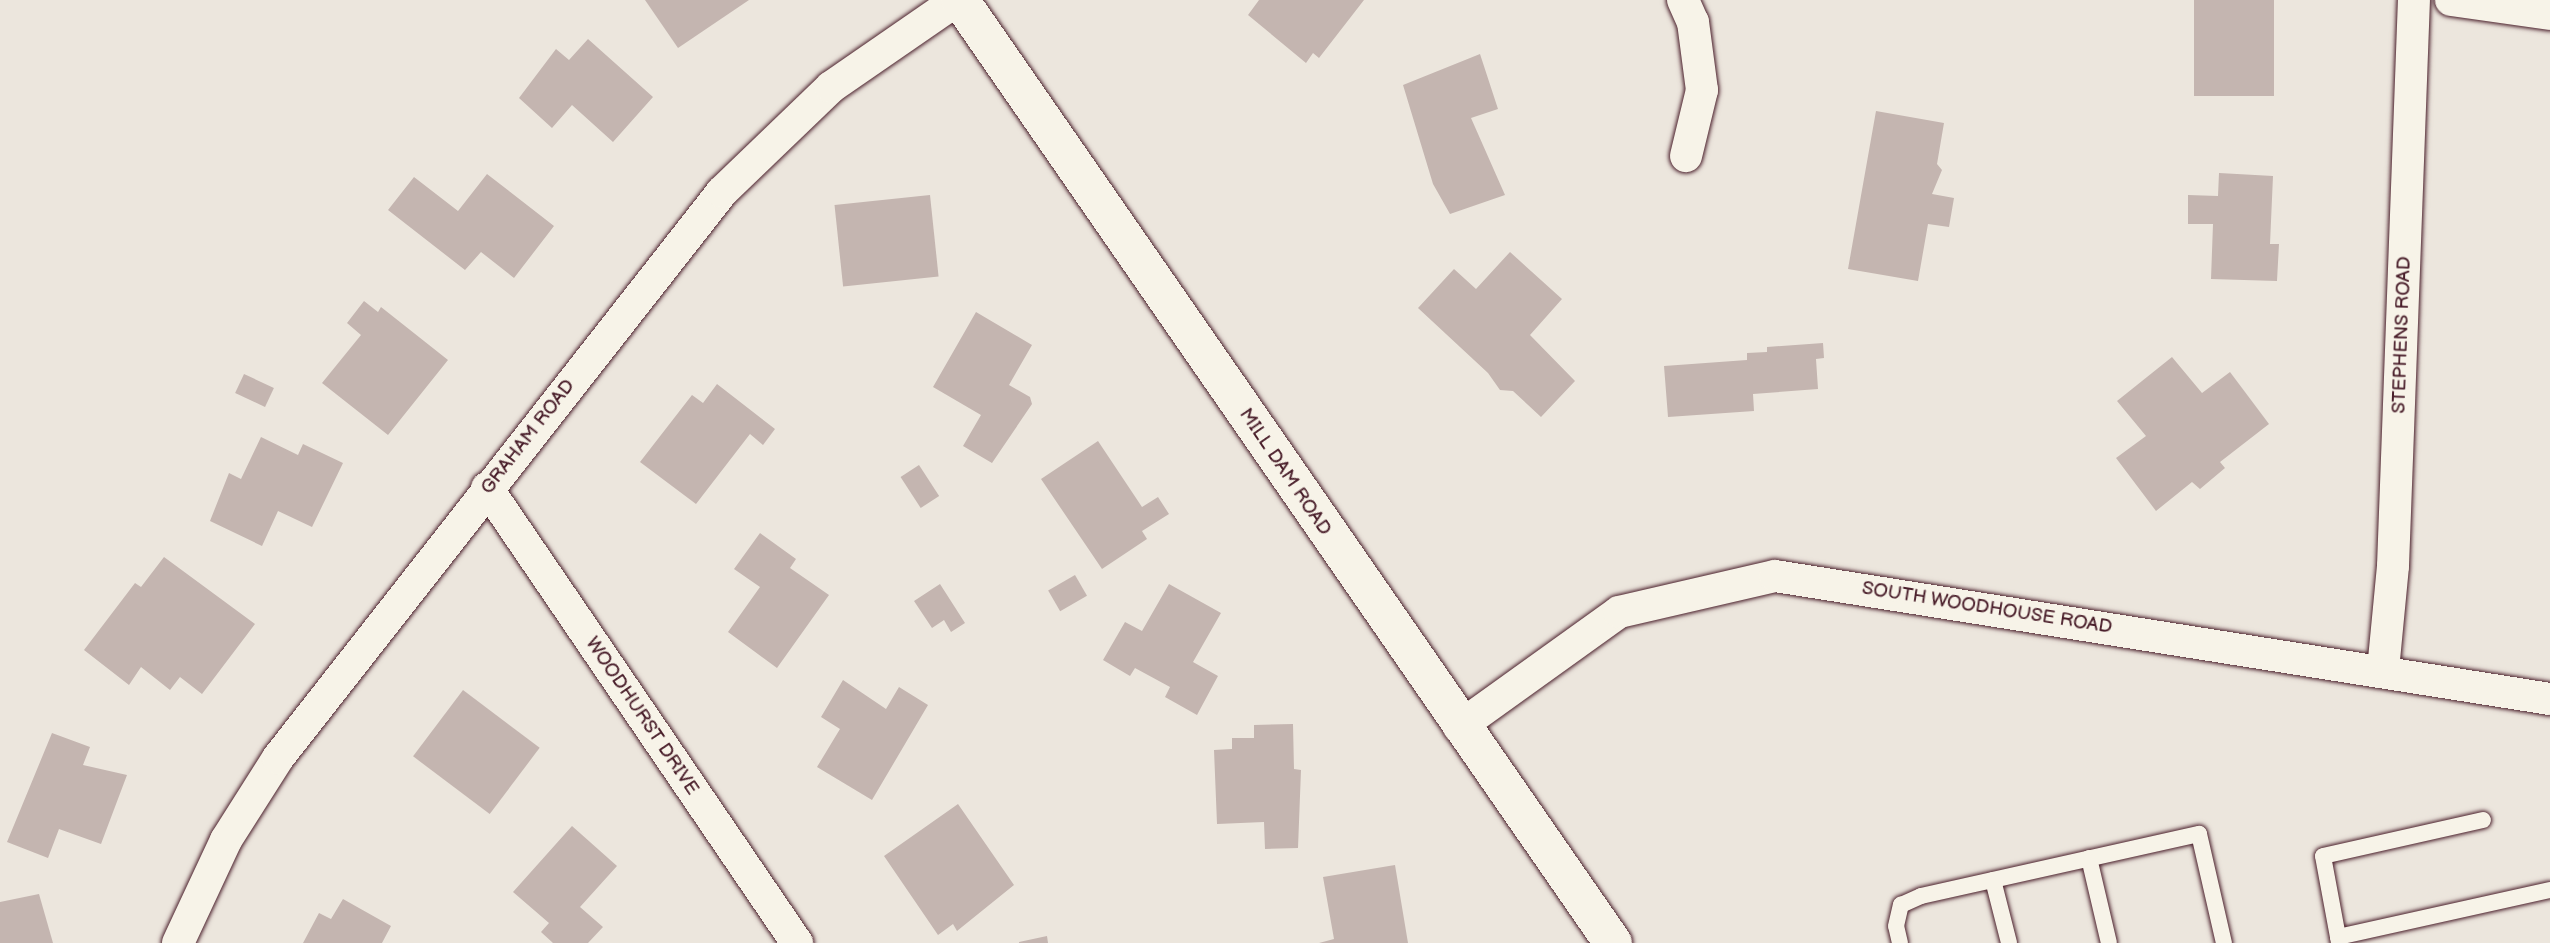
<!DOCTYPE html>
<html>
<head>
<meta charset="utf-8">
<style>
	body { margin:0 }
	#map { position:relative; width:2550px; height:943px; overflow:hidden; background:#ece6dd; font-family:"Balsamiq Sans",sans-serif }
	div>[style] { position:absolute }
	.building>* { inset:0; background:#c4b5b0; transform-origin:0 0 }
	.roads { filter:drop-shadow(0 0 2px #4a1f2b) drop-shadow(0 0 2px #4a1f2b) }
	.service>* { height:16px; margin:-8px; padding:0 8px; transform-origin:8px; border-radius:8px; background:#f7f3e8 }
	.minor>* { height:32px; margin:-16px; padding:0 16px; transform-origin:16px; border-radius:16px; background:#f7f3e8 }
	.tertiary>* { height:38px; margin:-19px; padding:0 19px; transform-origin:19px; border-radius:19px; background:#f7f3e8 }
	span { translate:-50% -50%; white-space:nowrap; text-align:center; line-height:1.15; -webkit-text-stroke:5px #f7f3e8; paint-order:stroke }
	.street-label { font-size:19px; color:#4a1f2b }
</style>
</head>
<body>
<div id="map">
	<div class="building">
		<div style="clip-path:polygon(645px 0,749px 0,678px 48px)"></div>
		<div style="clip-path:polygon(1259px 0,1364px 0,1319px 58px,1313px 53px,1306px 63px,1248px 15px)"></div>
		<div style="left:2194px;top:0;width:80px;height:96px"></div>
		<div style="clip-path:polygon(588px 39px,653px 97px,613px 142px,572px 105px,552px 128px,519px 98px,556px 49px,569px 60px)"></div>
		<div style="clip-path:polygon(1480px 54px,1498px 109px,1471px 118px,1505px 195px,1450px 214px,1433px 184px,1403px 85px)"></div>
		<div style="clip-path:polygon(1876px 111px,1944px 123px,1937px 164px,1942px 170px,1932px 194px,1954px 198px,1949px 227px,1928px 224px,1918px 281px,1848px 269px)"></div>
		<div style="clip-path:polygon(2219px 173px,2273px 176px,2270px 244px,2279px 244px,2277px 281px,2211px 279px,2213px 224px,2188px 224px,2188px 195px,2218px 196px)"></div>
		<div style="clip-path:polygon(487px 174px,554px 226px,514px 278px,481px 252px,465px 270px,388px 210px,414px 177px,458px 211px)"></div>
		<div style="left:930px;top:195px;width:82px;height:96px;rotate:84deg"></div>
		<div style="clip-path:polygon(1510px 252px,1562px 299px,1530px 335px,1575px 381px,1541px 417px,1513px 391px,1500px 390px,1488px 373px,1418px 308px,1454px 269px,1476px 289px)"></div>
		<div style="clip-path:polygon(364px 301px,378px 312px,381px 307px,448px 360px,388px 435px,322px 383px,361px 335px,347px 323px)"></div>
		<div style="clip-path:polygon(976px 312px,1032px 345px,1009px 385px,1030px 397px,1032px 404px,992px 463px,963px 446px,981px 415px,933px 387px)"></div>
		<div style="clip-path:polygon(1823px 343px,1824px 358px,1816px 359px,1818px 389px,1753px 394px,1754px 411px,1668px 417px,1664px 366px,1747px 360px,1747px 353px,1767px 352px,1767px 347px)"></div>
		<div style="clip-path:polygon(2172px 357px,2202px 393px,2230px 372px,2269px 424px,2220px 462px,2225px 468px,2200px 489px,2192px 482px,2156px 511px,2116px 458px,2146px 436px,2117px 401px)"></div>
		<div style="left:244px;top:374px;width:33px;height:21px;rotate:25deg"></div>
		<div style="clip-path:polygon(717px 384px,775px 429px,763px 445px,750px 434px,696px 504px,640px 462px,692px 395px,703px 403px)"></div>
		<div style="clip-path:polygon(261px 437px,298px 455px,303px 444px,343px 463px,312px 527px,278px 511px,262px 546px,210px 521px,229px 473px,241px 479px)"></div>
		<div style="clip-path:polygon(1098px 441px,1142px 507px,1158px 497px,1169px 514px,1142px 531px,1147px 539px,1102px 569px,1041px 479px)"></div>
		<div style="left:919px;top:465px;width:37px;height:22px;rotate:57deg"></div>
		<div style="clip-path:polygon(760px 533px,796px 559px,790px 568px,829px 595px,777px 668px,728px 632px,760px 587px,734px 569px)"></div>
		<div style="clip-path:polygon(164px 557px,255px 624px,202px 694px,180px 677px,170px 690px,141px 667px,129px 685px,84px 650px,135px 583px,141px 587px)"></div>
		<div style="left:1075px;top:575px;width:24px;height:31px;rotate:60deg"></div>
		<div style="clip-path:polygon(940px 584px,965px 623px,951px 632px,944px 620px,932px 628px,914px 601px)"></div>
		<div style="clip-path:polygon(1169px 584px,1221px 613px,1193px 662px,1218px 676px,1197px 715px,1165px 697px,1170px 687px,1135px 668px,1130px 676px,1103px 660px,1125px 622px,1142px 631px)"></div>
		<div style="clip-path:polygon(843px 680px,886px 709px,899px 687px,928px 705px,872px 800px,817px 767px,840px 729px,821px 717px)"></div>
		<div style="left:463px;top:690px;width:96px;height:83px;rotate:37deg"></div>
		<div style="clip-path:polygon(1293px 724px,1294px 769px,1301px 770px,1298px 848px,1265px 849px,1264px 822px,1217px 824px,1214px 750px,1232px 749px,1232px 738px,1254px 738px,1254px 725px)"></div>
		<div style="clip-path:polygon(52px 733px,90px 747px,83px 765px,127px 775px,101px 844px,59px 829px,48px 858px,7px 842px)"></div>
		<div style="clip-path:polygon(958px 804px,1014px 885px,957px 931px,953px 924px,938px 935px,884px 856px)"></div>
		<div style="clip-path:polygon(572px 826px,617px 866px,580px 907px,603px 927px,588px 943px,553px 943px,541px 932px,549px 923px,513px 892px)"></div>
		<div style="clip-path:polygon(1395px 865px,1408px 943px,1319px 943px,1334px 939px,1323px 877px)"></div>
		<div style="clip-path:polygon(39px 894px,53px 943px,0 943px,0 902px)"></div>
		<div style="clip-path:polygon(343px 899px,391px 926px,382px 943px,303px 943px,319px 913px,331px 919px)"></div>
		<div style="clip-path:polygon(1047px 936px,1048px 943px,1019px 943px,1019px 942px)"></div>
	</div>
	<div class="roads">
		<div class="service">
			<div style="left:2089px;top:858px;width:87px;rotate:76.8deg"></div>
			<div style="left:1993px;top:880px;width:65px;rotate:75.7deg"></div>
			<div style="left:2338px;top:937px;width:82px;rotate:-100.5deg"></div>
			<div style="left:2323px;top:856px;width:164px;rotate:-12.7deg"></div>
			<div style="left:1900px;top:943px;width:17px;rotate:-103deg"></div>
			<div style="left:1896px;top:926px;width:22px;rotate:-77deg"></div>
			<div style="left:1901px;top:905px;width:22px;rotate:-24deg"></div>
			<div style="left:1921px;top:896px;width:285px;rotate:-12.6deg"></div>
			<div style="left:2199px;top:834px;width:112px;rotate:77.1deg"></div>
			<div style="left:2339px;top:943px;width:6px;rotate:-99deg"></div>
			<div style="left:2338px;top:937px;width:217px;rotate:-12.5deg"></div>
		</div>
		<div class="minor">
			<div style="left:1683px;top:0;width:24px;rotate:66deg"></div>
			<div style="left:1693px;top:22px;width:69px;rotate:82.5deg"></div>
			<div style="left:1702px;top:90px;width:68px;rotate:103.6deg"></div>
			<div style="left:2451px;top:0;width:100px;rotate:8deg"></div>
			<div style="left:487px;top:488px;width:551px;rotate:55.73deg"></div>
			<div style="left:2383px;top:670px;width:104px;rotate:-84.5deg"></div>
			<div style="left:2393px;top:566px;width:566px;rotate:-87.88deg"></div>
			<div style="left:1459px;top:727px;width:197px;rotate:-35.7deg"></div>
			<div style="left:1619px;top:612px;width:160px;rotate:-13deg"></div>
			<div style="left:1775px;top:576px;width:785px;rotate:9.02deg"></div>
			<div style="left:178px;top:943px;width:114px;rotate:-65deg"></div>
			<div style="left:226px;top:840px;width:97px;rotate:-57.6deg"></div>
			<div style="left:278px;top:758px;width:719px;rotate:-51.89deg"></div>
			<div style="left:722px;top:192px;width:151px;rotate:-43.9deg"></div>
			<div style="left:831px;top:87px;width:153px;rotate:-34.6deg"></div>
		</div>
		<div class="tertiary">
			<div style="left:960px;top:0;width:1147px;rotate:55.3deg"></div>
		</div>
	</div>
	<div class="street-label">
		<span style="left:2402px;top:335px;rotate:-88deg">STEPHENS ROAD</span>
		<span style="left:528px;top:437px;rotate:-52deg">GRAHAM ROAD</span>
		<span style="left:1285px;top:472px;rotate:56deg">MILL DAM ROAD</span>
		<span style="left:1987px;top:608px;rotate:9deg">SOUTH WOODHOUSE ROAD</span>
		<span style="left:642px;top:716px;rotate:56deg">WOODHURST DRIVE</span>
	</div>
</div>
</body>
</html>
